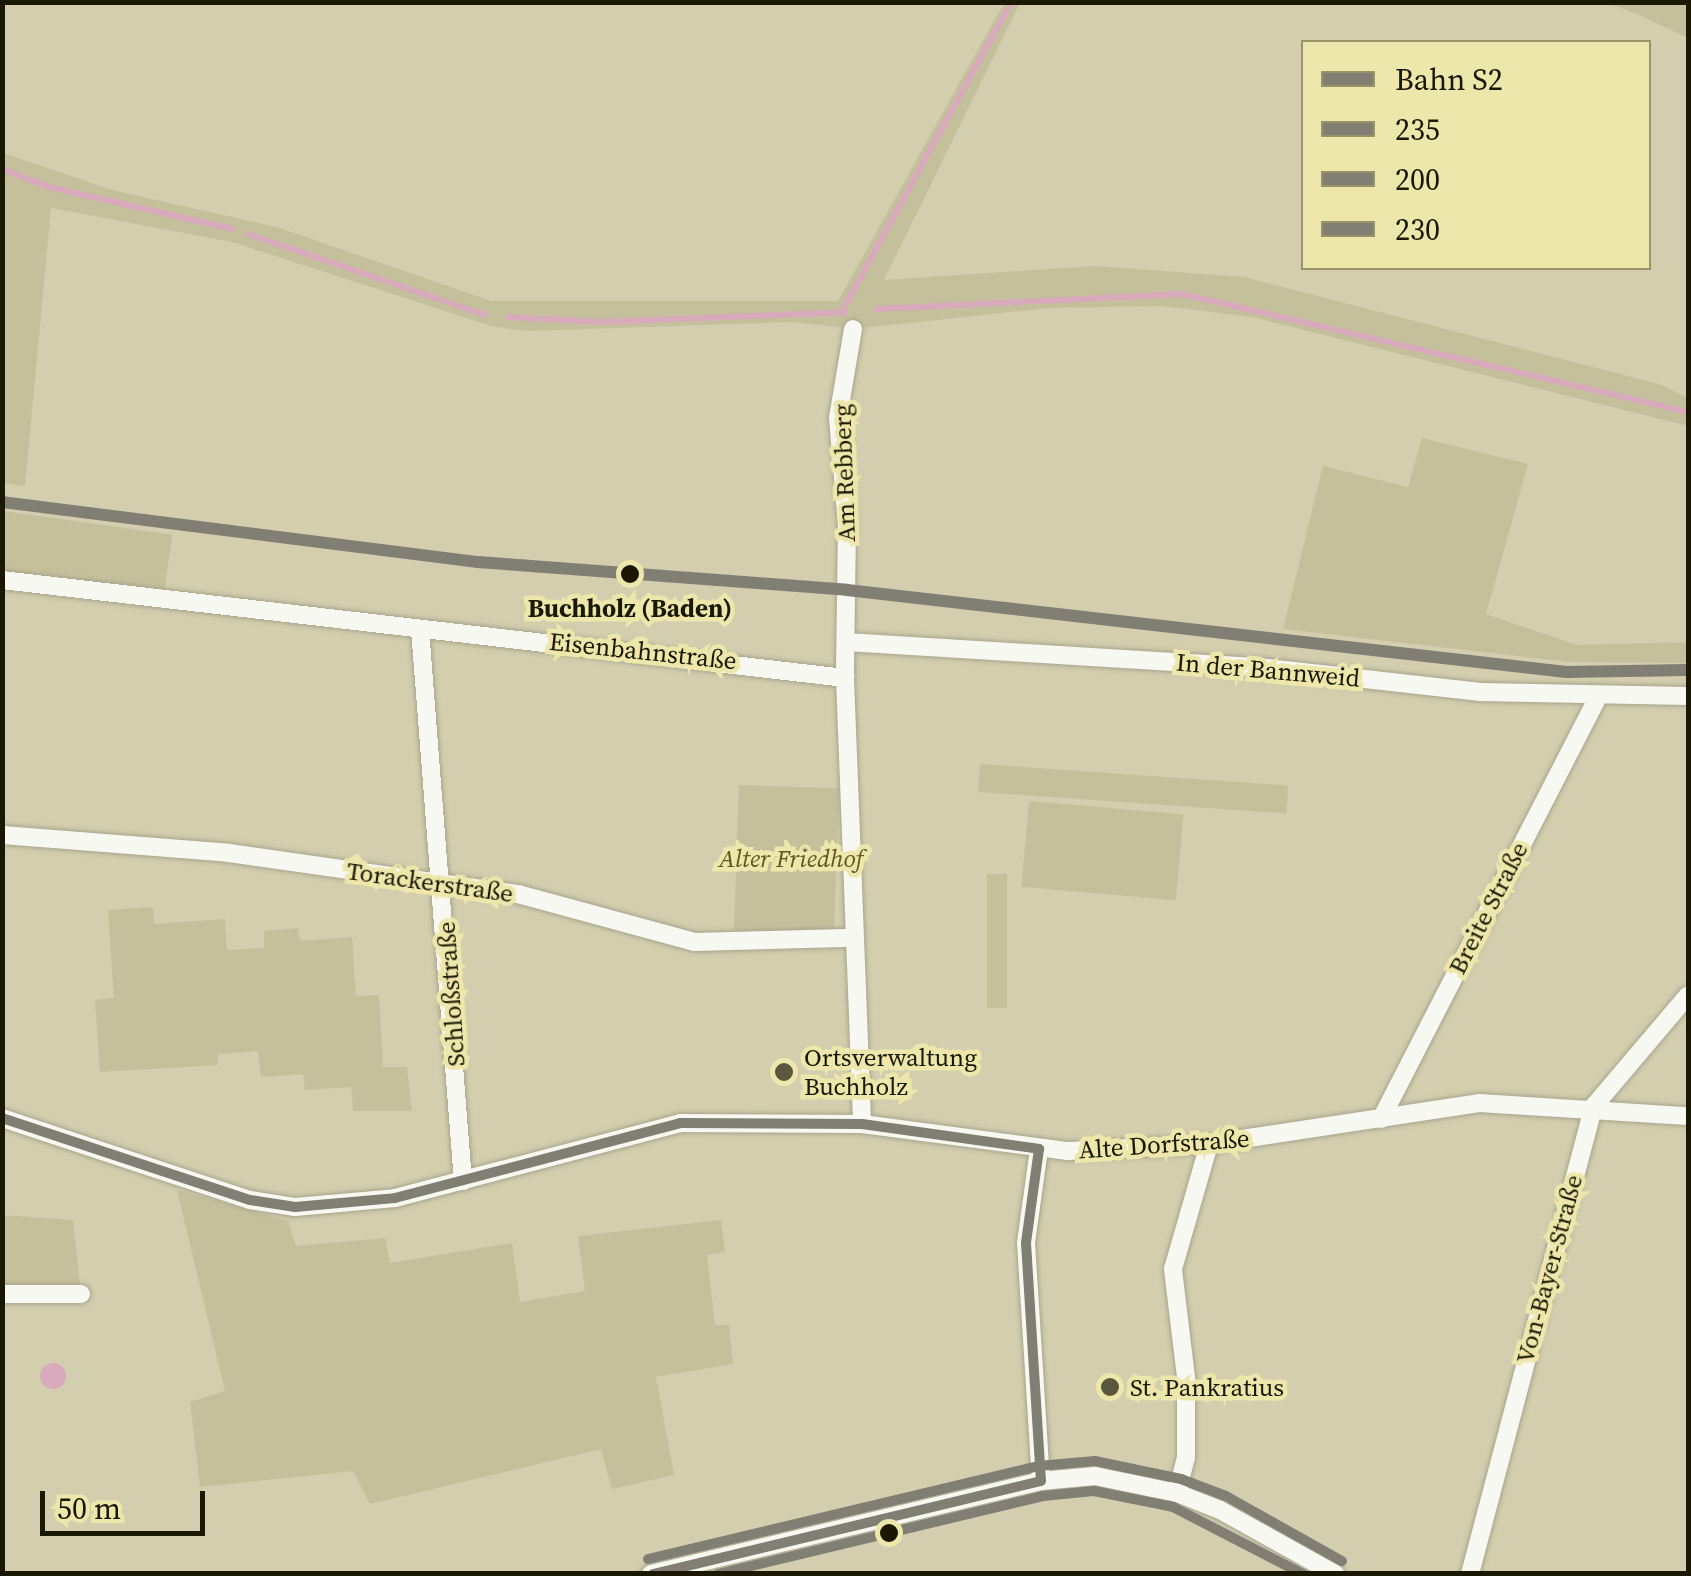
<!DOCTYPE html>
<html>
<head>
<meta charset="utf-8">
<style>
	body { margin:0 }
	#map { position:relative; width:1691px; height:1576px; overflow:hidden; background:#d2ceae; font-family:"Source Serif 4",serif }
	div>[style] { position:absolute }
	.green>* { inset:0; background:#c5c09c; transform-origin:0 0 }
	.water>* { inset:0; background:#d9aabc }
	.round { border-radius:50% }
	.stream>* { height:6px; margin:-3px; padding:0 3px; transform-origin:3px; border-radius:3px; background:#d9aabc }
	.roads { filter:drop-shadow(0 0 2px #a9a58c) drop-shadow(0 0 2px #a9a58c) }
	.street>* { height:18px; margin:-9px; padding:0 9px; transform-origin:9px; border-radius:9px; background:#f8f8f3 }
	.bus-1>* { height:10px; margin:-5px; padding:0 5px; transform-origin:5px; border-radius:5px; background:#817f74 }
	.bus-2>* { height:10px; margin:-5px; padding:0 5px; transform-origin:5px; border-radius:5px; background:#817f74 }
	.bus-3>* { height:10px; margin:-5px; padding:0 5px; transform-origin:5px; border-radius:5px; background:#817f74 }
	.rail-1>* { height:12px; margin:-6px; padding:0 6px; transform-origin:6px; border-radius:6px; background:#817f74 }
	.dots>* { width:28px; height:28px; translate:-50% -50%; box-sizing:border-box; border:5px solid #eee7ac; border-radius:50% }
	span { translate:-50% -50%; white-space:nowrap; text-align:center; line-height:1.15; -webkit-text-stroke:9px #eee7ac; paint-order:stroke }
	.street-label { font-size:25px; color:#1a1702 }
	.stop-label { font-size:25px; color:#1a1702; font-weight:700 }
	.park-label { font-size:25px; color:#5f5822; font-style:italic }
	.poi-label { font-size:25px; color:#1a1702 }
	.left { translate:0 -50%; text-align:left }
	.frame { position:absolute; inset:0; border:5px solid #1a1702; pointer-events:none }
	.legend { position:absolute; left:1301px; top:40px; width:350px; height:230px; box-sizing:border-box; background:#eee7ac; border:2px solid #999468; margin:0; padding:12px 18px; list-style:none; font-size:30px; color:#1a1702 }
	.legend li { display:flex; align-items:center; gap:20px; height:50px }
	.legend b { width:50px; border:2px solid #999468 }
	.scale { position:absolute; left:40px; top:1491px; width:165px; height:45px; box-sizing:border-box; border:5px solid #1a1702; border-top:0; padding-left:12px; font-size:30px; line-height:35px; white-space:nowrap; color:#1a1702; -webkit-text-stroke:8px #eee7ac; paint-order:stroke }
</style>
</head>
<body>
<div id="map">
	<div class="green">
		<div style="clip-path:polygon(1004px 3px,1020px 3px,884px 280px,1095px 266px,1244px 277px,1659px 384px,1688px 398px,1688px 426px,1252px 317px,1162px 306px,1049px 308px,853px 329px,793px 322px,526px 331px,491px 326px,232px 242px,51px 208px,25px 486px,3px 483px,3px 153px,112px 190px,280px 228px,491px 301px,838px 301px)"></div>
		<div style="clip-path:polygon(1608px 3px,1688px 3px,1688px 38px,1639px 15px)"></div>
		<div style="clip-path:polygon(1422px 438px,1528px 464px,1486px 614px,1577px 645px,1688px 642px,1688px 663px,1570px 662px,1283px 629px,1323px 466px,1408px 487px)"></div>
		<div style="left:3px;top:511px;width:171px;height:70px;rotate:8deg"></div>
		<div style="left:980px;top:764px;width:309px;height:28px;rotate:4deg"></div>
		<div style="left:739px;top:785px;width:100px;height:145px;rotate:2deg"></div>
		<div style="left:1029px;top:801px;width:155px;height:86px;rotate:5deg"></div>
		<div style="left:987px;top:874px;width:20px;height:134px"></div>
		<div style="clip-path:polygon(153px 907px,154px 924px,225px 919px,227px 950px,264px 948px,264px 931px,298px 928px,300px 941px,352px 937px,356px 996px,379px 995px,383px 1067px,407px 1067px,412px 1111px,353px 1111px,351px 1087px,305px 1090px,303px 1074px,261px 1077px,258px 1051px,218px 1054px,218px 1065px,100px 1072px,95px 1000px,114px 998px,108px 910px)"></div>
		<div style="clip-path:polygon(177px 1190px,288px 1221px,296px 1246px,385px 1238px,390px 1263px,512px 1243px,520px 1302px,585px 1291px,578px 1236px,721px 1220px,725px 1252px,707px 1255px,715px 1325px,729px 1325px,733px 1364px,656px 1377px,674px 1475px,612px 1489px,601px 1449px,370px 1504px,353px 1471px,200px 1487px,190px 1402px,225px 1391px)"></div>
		<div style="clip-path:polygon(2px 1215px,73px 1220px,81px 1294px,3px 1294px)"></div>
	</div>
	<div class="water">
		<div class="round" style="left:40px;top:1363px;width:26px;height:26px"></div>
	</div>
	<div class="stream">
		<div style="left:2px;top:169px;width:50px;rotate:21deg"></div>
		<div style="left:49px;top:187px;width:188px;rotate:12.9deg"></div>
		<div style="left:248px;top:234px;width:250px;rotate:18.9deg"></div>
		<div style="left:877px;top:309px;width:305px;rotate:-2.8deg"></div>
		<div style="left:1182px;top:294px;width:520px;rotate:13.13deg"></div>
		<div style="left:841px;top:313px;width:354px;rotate:-61.3deg"></div>
		<div style="left:508px;top:317px;width:93px;rotate:3.1deg"></div>
		<div style="left:601px;top:322px;width:244px;rotate:-2.3deg"></div>
	</div>
	<div class="roads">
		<div class="street">
			<div style="left:853px;top:329px;width:90px;rotate:99.6deg"></div>
			<div style="left:838px;top:418px;width:108px;rotate:85.2deg"></div>
			<div style="left:847px;top:526px;width:152px;rotate:90.8deg"></div>
			<div style="left:845px;top:678px;width:446px;rotate:87.8deg"></div>
			<div style="left:2px;top:580px;width:849px;rotate:6.63deg"></div>
			<div style="left:420px;top:629px;width:554px;rotate:85.55deg"></div>
			<div style="left:847px;top:642px;width:412px;rotate:3.5deg"></div>
			<div style="left:1258px;top:667px;width:224px;rotate:6.4deg"></div>
			<div style="left:1481px;top:692px;width:207px;rotate:1.1deg"></div>
			<div style="left:2px;top:835px;width:228px;rotate:4.5deg"></div>
			<div style="left:229px;top:853px;width:292px;rotate:8.1deg"></div>
			<div style="left:518px;top:894px;width:183px;rotate:15.2deg"></div>
			<div style="left:695px;top:942px;width:158px;rotate:-1.5deg"></div>
			<div style="left:2px;top:1118px;width:261px;rotate:18.3deg"></div>
			<div style="left:250px;top:1200px;width:46px;rotate:8.8deg"></div>
			<div style="left:295px;top:1207px;width:100px;rotate:-5.1deg"></div>
			<div style="left:395px;top:1198px;width:295px;rotate:-14.7deg"></div>
			<div style="left:680px;top:1123px;width:182px;rotate:0.3deg"></div>
			<div style="left:862px;top:1124px;width:208px;rotate:7.5deg"></div>
			<div style="left:1068px;top:1151px;width:141px;rotate:-2.8deg"></div>
			<div style="left:1209px;top:1144px;width:273px;rotate:-8.6deg"></div>
			<div style="left:1479px;top:1103px;width:209px;rotate:3.6deg"></div>
			<div style="left:1381px;top:1119px;width:473px;rotate:-62.8deg"></div>
			<div style="left:1039px;top:1149px;width:95px;rotate:97.9deg"></div>
			<div style="left:1026px;top:1243px;width:238px;rotate:86.4deg"></div>
			<div style="left:2px;top:1294px;width:79px"></div>
			<div style="left:1177px;top:1493px;width:36px;rotate:-76deg"></div>
			<div style="left:1186px;top:1458px;width:81px;rotate:-90deg"></div>
			<div style="left:1186px;top:1377px;width:109px;rotate:-96.9deg"></div>
			<div style="left:1173px;top:1269px;width:130px;rotate:-73.9deg"></div>
			<div style="left:651px;top:1574px;width:401px;rotate:-13.4deg"></div>
			<div style="left:1041px;top:1481px;width:54px;rotate:-5.3deg"></div>
			<div style="left:1095px;top:1476px;width:84px;rotate:11.7deg"></div>
			<div style="left:1177px;top:1493px;width:46px;rotate:21.6deg"></div>
			<div style="left:1220px;top:1510px;width:132px;rotate:29.1deg"></div>
			<div style="left:1470px;top:1574px;width:484px;rotate:-75.2deg"></div>
			<div style="left:1594px;top:1106px;width:145px;rotate:-49.7deg"></div>
		</div>
	</div>
	<div class="bus-1">
		<div style="left:2px;top:1118px;width:261px;rotate:18.3deg"></div>
		<div style="left:250px;top:1200px;width:46px;rotate:8.8deg"></div>
		<div style="left:295px;top:1207px;width:100px;rotate:-5.1deg"></div>
		<div style="left:395px;top:1198px;width:295px;rotate:-14.7deg"></div>
		<div style="left:680px;top:1123px;width:182px;rotate:0.3deg"></div>
		<div style="left:862px;top:1124px;width:179px;rotate:8deg"></div>
		<div style="left:1039px;top:1149px;width:95px;rotate:97.9deg"></div>
		<div style="left:1026px;top:1243px;width:238px;rotate:86.4deg"></div>
		<div style="left:1041px;top:1481px;width:399px;rotate:166.5deg"></div>
	</div>
	<div class="bus-2">
		<div style="left:718px;top:1574px;width:334px;rotate:-13.5deg"></div>
		<div style="left:1043px;top:1496px;width:51px;rotate:-5.6deg"></div>
		<div style="left:1094px;top:1491px;width:81px;rotate:11.4deg"></div>
		<div style="left:1173px;top:1507px;width:146px;rotate:27.3deg"></div>
	</div>
	<div class="bus-3">
		<div style="left:648px;top:1559px;width:401px;rotate:-13.4deg"></div>
		<div style="left:1038px;top:1466px;width:57px;rotate:-5deg"></div>
		<div style="left:1095px;top:1461px;width:88px;rotate:11.8deg"></div>
		<div style="left:1181px;top:1479px;width:48px;rotate:20.7deg"></div>
		<div style="left:1226px;top:1496px;width:133px;rotate:29.3deg"></div>
	</div>
	<div class="rail-1">
		<div style="left:2px;top:502px;width:480px;rotate:7.2deg"></div>
		<div style="left:478px;top:562px;width:370px;rotate:4.3deg"></div>
		<div style="left:847px;top:590px;width:724px;rotate:6.51deg"></div>
		<div style="left:1566px;top:672px;width:122px;rotate:-0.9deg"></div>
	</div>
	<div class="dots">
		<div style="left:630px;top:574px;background:#1a1702"></div>
		<div style="left:784px;top:1072px;background:#5a573e"></div>
		<div style="left:1110px;top:1387px;background:#5a573e"></div>
		<div style="left:889px;top:1533px;background:#1a1702"></div>
	</div>
	<div class="street-label">
		<span style="left:844px;top:473px;rotate:-92deg">Am Rebberg</span>
		<span style="left:643px;top:651px;rotate:6deg">Eisenbahnstraße</span>
		<span style="left:1268px;top:670px;rotate:5deg">In der Bannweid</span>
		<span style="left:430px;top:882px;rotate:8deg">Torackerstraße</span>
		<span style="left:1488px;top:908px;rotate:-63deg">Breite Straße</span>
		<span style="left:451px;top:994px;rotate:-94deg">Schloßstraße</span>
		<span style="left:1164px;top:1144px;rotate:-4deg">Alte Dorfstraße</span>
		<span style="left:1549px;top:1269px;rotate:-75deg">Von-Bayer-Straße</span>
	</div>
	<div class="stop-label">
		<span style="left:630px;top:608px">Buchholz (Baden)</span>
	</div>
	<div class="park-label">
		<span style="left:791px;top:858px">Alter Friedhof</span>
	</div>
	<div class="poi-label">
		<span class="left" style="left:804px;top:1072px">Ortsverwaltung<br>Buchholz</span>
		<span class="left" style="left:1130px;top:1387px">St. Pankratius</span>
	</div>
	<div class="frame"></div>
	<ul class="legend">
	<li><b style="height:12px;background:#817f74"></b>Bahn S2</li>
	<li><b style="height:12px;background:#817f74"></b>235</li>
	<li><b style="height:12px;background:#817f74"></b>200</li>
	<li><b style="height:12px;background:#817f74"></b>230</li>
	</ul>
	<div class="scale">50 m</div>
</div>
</body>
</html>
